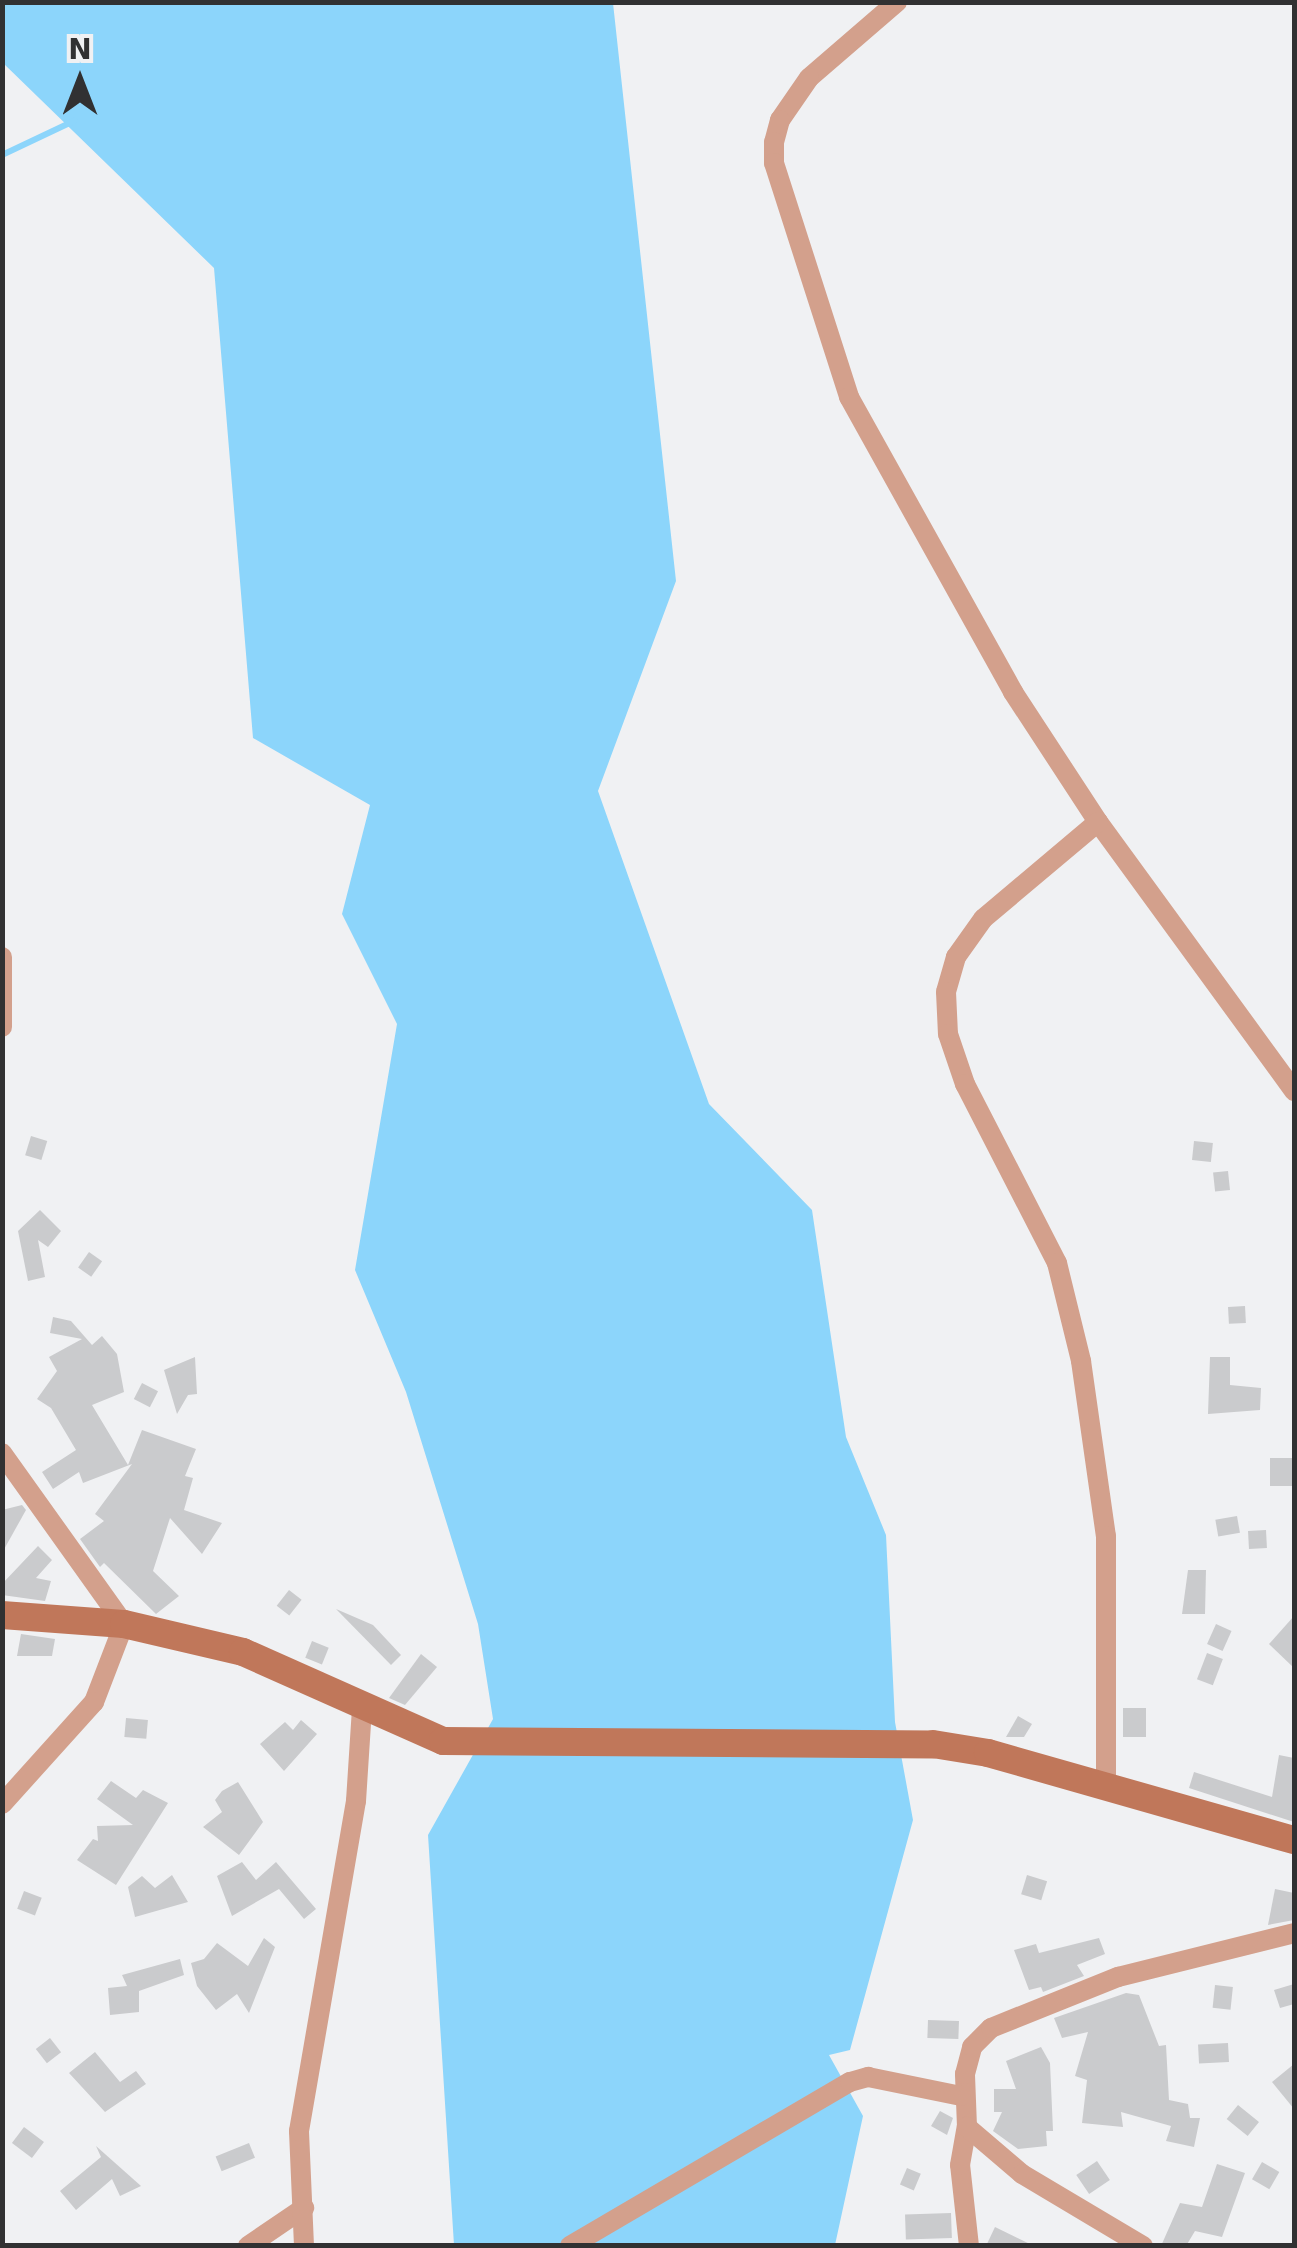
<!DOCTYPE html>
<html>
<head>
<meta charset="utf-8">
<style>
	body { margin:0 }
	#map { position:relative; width:1297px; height:2248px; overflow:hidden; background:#f0f1f3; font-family:"DejaVu Sans",sans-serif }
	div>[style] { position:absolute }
	.water>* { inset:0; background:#8cd5fb }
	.stream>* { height:6px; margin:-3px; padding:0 3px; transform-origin:3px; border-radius:3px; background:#8cd5fb }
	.building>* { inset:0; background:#cacbcd; transform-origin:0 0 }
	.street>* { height:20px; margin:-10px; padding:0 10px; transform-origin:10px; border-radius:10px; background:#d3a08c }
	.secondary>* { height:28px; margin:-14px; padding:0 14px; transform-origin:14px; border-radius:14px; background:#c0775a }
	span { translate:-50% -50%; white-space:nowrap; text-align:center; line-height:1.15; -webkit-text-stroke:10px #f0f1f3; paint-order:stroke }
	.frame { position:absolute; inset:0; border:5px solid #313132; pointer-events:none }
	.north { position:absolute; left:30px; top:30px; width:100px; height:100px; -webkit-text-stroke:8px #f0f1f3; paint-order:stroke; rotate:0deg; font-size:28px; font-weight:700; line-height:40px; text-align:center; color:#313132 }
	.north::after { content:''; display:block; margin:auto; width:35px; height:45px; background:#313132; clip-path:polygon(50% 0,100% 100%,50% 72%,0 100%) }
</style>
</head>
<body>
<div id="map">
	<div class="water">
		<div style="clip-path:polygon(2px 3px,613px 3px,676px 581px,598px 791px,709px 1104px,812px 1210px,846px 1437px,886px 1535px,895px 1722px,913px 1820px,850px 2050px,829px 2055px,863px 2116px,835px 2245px,454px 2245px,428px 1835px,493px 1719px,478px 1624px,406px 1392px,355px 1270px,397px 1024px,342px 914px,370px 805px,253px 738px,214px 268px,3px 63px)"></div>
	</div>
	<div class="stream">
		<div style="left:2px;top:155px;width:80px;rotate:-25.3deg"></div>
	</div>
	<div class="building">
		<div style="left:31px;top:1136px;width:17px;height:20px;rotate:17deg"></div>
		<div style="left:1194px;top:1141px;width:19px;height:19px;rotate:6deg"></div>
		<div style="left:1228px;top:1171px;width:19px;height:15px;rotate:84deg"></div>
		<div style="clip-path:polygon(40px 1210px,61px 1231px,48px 1247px,38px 1240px,45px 1277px,28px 1281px,18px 1231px)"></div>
		<div style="left:89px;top:1252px;width:16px;height:19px;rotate:35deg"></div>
		<div style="left:1245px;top:1306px;width:17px;height:17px;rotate:87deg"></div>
		<div style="clip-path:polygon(53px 1317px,71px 1321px,92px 1345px,102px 1336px,117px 1354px,124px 1392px,92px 1405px,128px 1465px,142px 1430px,196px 1449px,185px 1476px,193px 1478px,184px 1510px,222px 1523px,202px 1554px,170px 1518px,153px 1571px,179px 1596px,156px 1614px,104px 1563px,100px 1567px,80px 1539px,104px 1521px,95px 1514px,132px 1464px,83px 1483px,79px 1472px,53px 1489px,42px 1472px,76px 1450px,51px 1408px,37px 1399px,57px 1371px,49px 1357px,82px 1339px,50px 1333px)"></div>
		<div style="clip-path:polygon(195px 1357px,197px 1394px,188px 1395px,177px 1414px,164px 1370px)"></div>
		<div style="clip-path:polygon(1210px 1357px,1230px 1357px,1230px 1385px,1261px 1388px,1260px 1410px,1208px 1414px)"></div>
		<div style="left:142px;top:1383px;width:18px;height:18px;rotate:27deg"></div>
		<div style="left:1270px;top:1458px;width:24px;height:28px"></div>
		<div style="clip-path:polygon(22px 1505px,26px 1510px,2px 1553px,2px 1510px)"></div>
		<div style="left:1237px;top:1516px;width:17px;height:22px;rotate:80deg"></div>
		<div style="left:1266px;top:1530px;width:18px;height:18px;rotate:87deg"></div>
		<div style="clip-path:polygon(38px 1546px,52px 1560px,36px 1578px,51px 1581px,45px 1601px,2px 1595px,2px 1584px)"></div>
		<div style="clip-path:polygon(1188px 1570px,1206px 1570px,1205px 1614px,1182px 1614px)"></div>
		<div style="left:289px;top:1590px;width:16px;height:20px;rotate:38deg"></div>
		<div style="clip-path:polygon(336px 1609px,373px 1625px,401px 1655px,391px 1665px)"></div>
		<div style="clip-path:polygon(1294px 1616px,1294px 1668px,1269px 1644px)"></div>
		<div style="left:1216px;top:1624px;width:17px;height:22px;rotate:24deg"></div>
		<div style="clip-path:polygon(21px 1634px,55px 1639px,52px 1656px,17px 1656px)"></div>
		<div style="left:312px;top:1641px;width:18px;height:18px;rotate:22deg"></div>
		<div style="left:1207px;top:1653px;width:17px;height:28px;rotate:21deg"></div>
		<div style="clip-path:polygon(421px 1654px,437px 1667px,405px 1705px,389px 1698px)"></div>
		<div style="left:1123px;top:1708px;width:23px;height:29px"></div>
		<div style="clip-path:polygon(1018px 1716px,1032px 1724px,1024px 1737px,1006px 1737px)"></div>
		<div style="left:126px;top:1718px;width:22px;height:19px;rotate:5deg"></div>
		<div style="clip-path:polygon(301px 1720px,317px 1734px,284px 1771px,260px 1744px,285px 1722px,293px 1730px)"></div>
		<div style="clip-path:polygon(1279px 1755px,1294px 1758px,1294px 1822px,1189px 1788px,1194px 1772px,1272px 1797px)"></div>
		<div style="clip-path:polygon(111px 1781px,136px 1798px,143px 1790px,168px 1803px,116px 1885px,77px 1860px,93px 1839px,98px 1841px,97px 1826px,133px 1825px,97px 1799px)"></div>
		<div style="clip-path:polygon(238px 1782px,263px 1822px,239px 1855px,203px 1827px,222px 1812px,215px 1800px,222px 1791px)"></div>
		<div style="clip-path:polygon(242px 1862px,256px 1880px,276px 1862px,316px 1909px,304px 1919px,279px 1889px,232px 1916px,217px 1876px)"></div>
		<div style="clip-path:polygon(172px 1875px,188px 1902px,135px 1917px,128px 1887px,142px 1876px,155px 1888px)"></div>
		<div style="left:1027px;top:1875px;width:21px;height:20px;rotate:17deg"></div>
		<div style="clip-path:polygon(1275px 1889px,1294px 1893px,1294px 1920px,1268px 1925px)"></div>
		<div style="left:24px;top:1891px;width:19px;height:19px;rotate:21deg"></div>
		<div style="clip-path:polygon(264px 1938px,275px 1947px,249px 2013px,237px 1994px,216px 2010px,197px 1986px,191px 1963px,204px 1959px,217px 1943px,248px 1966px)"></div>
		<div style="clip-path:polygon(1099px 1938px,1105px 1954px,1077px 1965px,1084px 1976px,1043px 1992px,1041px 1987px,1029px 1990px,1014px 1950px,1036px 1944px,1039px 1953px)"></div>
		<div style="clip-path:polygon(180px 1959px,184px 1975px,139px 1991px,139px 2012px,110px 2015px,108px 1988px,127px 1986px,122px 1975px)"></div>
		<div style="clip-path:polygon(1294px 1984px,1294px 2004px,1280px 2008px,1274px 1990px)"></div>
		<div style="left:1215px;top:1985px;width:18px;height:23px;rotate:6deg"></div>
		<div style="clip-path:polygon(1126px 1993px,1139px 1995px,1159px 2046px,1166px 2045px,1169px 2100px,1188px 2104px,1190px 2118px,1200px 2118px,1194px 2147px,1166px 2141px,1171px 2126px,1121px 2112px,1123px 2127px,1082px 2123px,1087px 2080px,1075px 2076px,1088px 2032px,1062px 2038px,1054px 2018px)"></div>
		<div style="left:928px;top:2020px;width:31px;height:18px;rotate:2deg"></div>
		<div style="left:50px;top:2038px;width:18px;height:18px;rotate:52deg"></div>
		<div style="left:1228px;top:2043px;width:19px;height:30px;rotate:87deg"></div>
		<div style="clip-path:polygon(1041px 2047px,1050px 2063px,1053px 2131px,1046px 2131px,1047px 2146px,1018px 2149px,993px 2131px,1002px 2112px,994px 2112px,994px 2089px,1016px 2089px,1006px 2061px)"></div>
		<div style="clip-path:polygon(95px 2052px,120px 2082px,136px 2071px,146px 2084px,105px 2112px,69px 2073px)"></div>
		<div style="clip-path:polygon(1294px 2064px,1294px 2109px,1272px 2082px)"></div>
		<div style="left:1238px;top:2105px;width:27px;height:18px;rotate:39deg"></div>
		<div style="clip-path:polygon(940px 2111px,953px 2118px,947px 2135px,931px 2126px)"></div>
		<div style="left:24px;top:2127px;width:25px;height:20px;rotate:37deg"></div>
		<div style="left:249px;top:2143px;width:16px;height:36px;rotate:68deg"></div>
		<div style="clip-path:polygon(96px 2146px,141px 2186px,120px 2196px,112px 2179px,76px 2210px,60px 2191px,101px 2157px)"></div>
		<div style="left:1097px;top:2161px;width:23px;height:25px;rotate:56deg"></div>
		<div style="left:1262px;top:2162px;width:20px;height:20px;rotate:30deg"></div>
		<div style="clip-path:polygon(1217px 2164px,1245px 2173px,1222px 2237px,1195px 2231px,1186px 2246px,1161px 2246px,1180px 2203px,1202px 2207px)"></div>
		<div style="left:907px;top:2168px;width:15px;height:18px;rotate:23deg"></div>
		<div style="left:951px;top:2213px;width:25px;height:46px;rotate:88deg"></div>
		<div style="clip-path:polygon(995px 2227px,1034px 2246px,986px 2246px)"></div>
	</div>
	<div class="street">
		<div style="left:897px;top:2px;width:116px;rotate:139.2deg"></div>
		<div style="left:809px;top:78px;width:51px;rotate:124.6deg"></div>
		<div style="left:780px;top:120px;width:23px;rotate:105deg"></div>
		<div style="left:774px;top:142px;width:21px;rotate:90deg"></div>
		<div style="left:774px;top:163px;width:246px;rotate:72.2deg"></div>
		<div style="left:849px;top:397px;width:338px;rotate:60.9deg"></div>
		<div style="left:1013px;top:692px;width:155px;rotate:56.8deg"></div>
		<div style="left:1098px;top:822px;width:333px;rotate:53.9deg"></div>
		<div style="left:1098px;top:822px;width:150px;rotate:139.9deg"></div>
		<div style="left:983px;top:919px;width:47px;rotate:125.4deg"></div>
		<div style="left:956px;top:957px;width:36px;rotate:106deg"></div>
		<div style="left:946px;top:992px;width:42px;rotate:87.3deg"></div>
		<div style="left:948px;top:1034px;width:53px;rotate:71.2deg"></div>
		<div style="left:965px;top:1084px;width:201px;rotate:62.8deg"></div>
		<div style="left:1057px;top:1263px;width:101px;rotate:76.2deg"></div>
		<div style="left:1081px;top:1361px;width:177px;rotate:81.9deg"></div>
		<div style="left:1106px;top:1536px;width:251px;rotate:90deg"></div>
		<div style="left:2px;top:957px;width:70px;rotate:90deg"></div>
		<div style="left:2px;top:1453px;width:210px;rotate:54.5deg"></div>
		<div style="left:124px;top:1624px;width:84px;rotate:111deg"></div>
		<div style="left:94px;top:1702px;width:137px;rotate:132deg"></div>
		<div style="left:967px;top:2127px;width:53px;rotate:-92.2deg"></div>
		<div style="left:965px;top:2074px;width:28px;rotate:-75deg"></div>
		<div style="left:972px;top:2047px;width:27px;rotate:-45deg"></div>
		<div style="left:991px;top:2028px;width:137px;rotate:-21.9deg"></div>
		<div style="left:1118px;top:1977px;width:181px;rotate:-14deg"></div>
		<div style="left:248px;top:2246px;width:68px;rotate:-34.2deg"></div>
		<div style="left:304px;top:2246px;width:115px;rotate:-92.5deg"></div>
		<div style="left:299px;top:2131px;width:335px;rotate:-80.2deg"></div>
		<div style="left:356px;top:1801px;width:92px;rotate:-86.3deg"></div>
		<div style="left:570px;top:2246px;width:324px;rotate:-30.4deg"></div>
		<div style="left:850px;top:2082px;width:19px;rotate:-16deg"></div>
		<div style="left:868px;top:2077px;width:95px;rotate:11.5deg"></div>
		<div style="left:969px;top:2246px;width:81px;rotate:-96.3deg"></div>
		<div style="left:960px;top:2165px;width:39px;rotate:-80deg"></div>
		<div style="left:967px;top:2127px;width:72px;rotate:40.5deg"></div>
		<div style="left:1022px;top:2174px;width:141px;rotate:30.8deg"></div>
	</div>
	<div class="secondary">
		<div style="left:2px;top:1615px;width:122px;rotate:4.2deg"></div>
		<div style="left:124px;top:1624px;width:122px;rotate:13.2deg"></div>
		<div style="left:243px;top:1652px;width:219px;rotate:24deg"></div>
		<div style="left:443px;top:1741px;width:490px;rotate:0.4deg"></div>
		<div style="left:933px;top:1744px;width:56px;rotate:9.3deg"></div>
		<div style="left:988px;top:1753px;width:318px;rotate:15.9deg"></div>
	</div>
	<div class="frame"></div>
	<div class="north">N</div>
</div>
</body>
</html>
